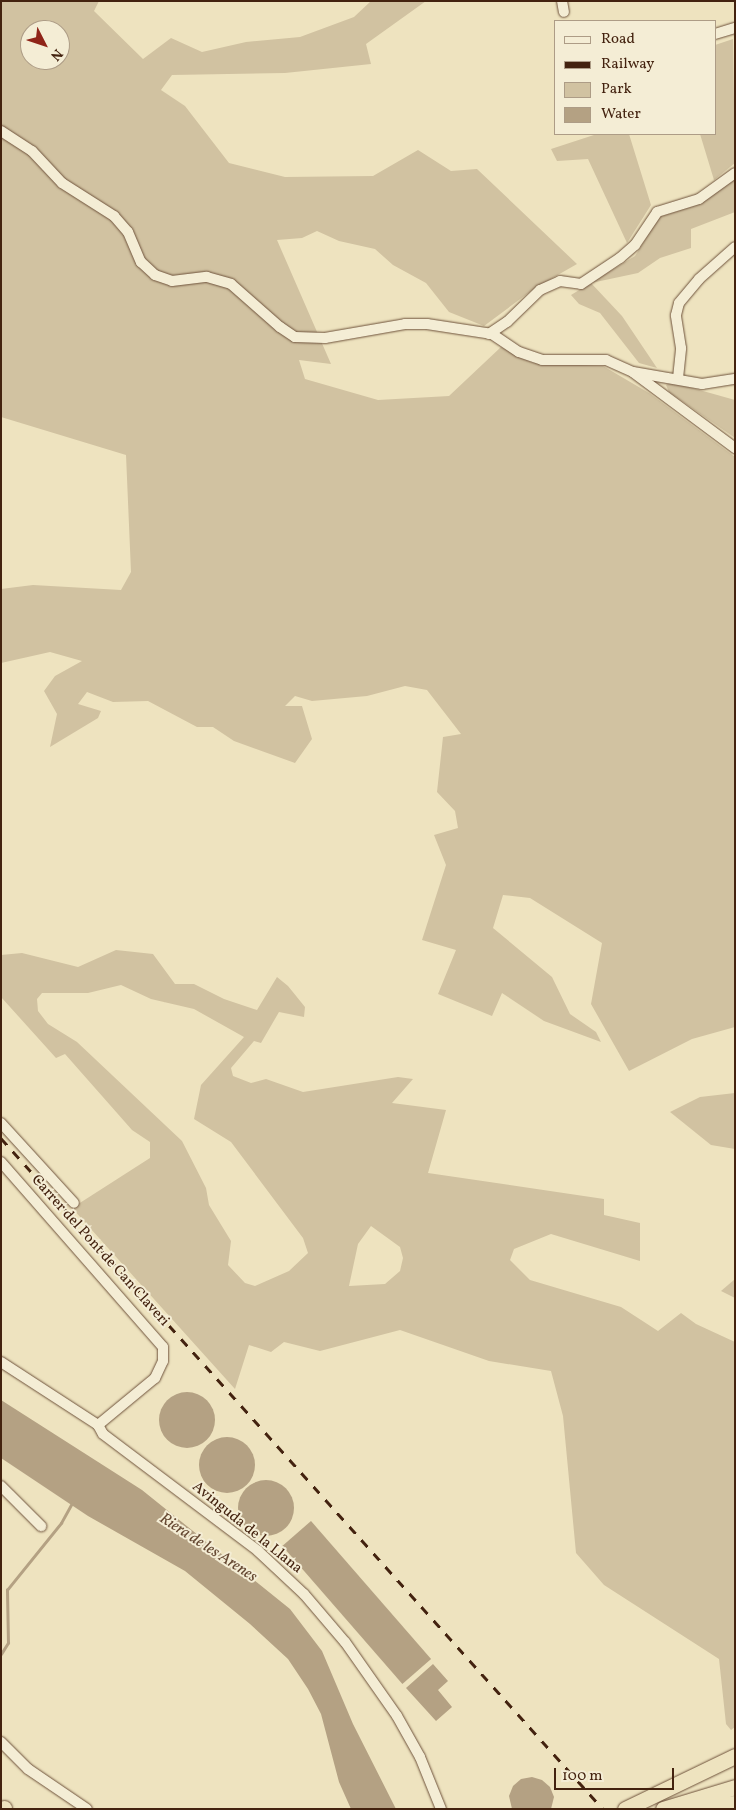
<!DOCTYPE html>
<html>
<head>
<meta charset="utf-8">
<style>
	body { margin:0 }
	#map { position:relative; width:736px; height:1810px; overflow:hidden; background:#eee3bf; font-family:Vollkorn,serif }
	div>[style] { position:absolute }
	.green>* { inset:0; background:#d1c2a1 }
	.water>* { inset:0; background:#b4a183; transform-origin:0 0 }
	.round { border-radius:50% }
	.stream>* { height:2.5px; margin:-1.25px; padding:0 1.25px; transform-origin:1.25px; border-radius:1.25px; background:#b4a183 }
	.roads { filter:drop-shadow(0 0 1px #6e523b) drop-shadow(0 0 1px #6e523b) }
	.minor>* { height:10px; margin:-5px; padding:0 5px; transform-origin:5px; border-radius:5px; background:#f4edd5 }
	.highway>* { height:15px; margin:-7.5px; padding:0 7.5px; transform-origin:7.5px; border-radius:7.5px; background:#eee3bf }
	.rail>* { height:2.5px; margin-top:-1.25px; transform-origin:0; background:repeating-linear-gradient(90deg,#43220f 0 9px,transparent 0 18px) }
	span { translate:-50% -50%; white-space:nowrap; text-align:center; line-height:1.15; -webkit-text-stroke:4px #f4edd5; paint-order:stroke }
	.street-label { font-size:15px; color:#43220f }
	.water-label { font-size:16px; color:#654832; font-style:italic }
	.frame { position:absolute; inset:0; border:2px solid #43220f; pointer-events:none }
	.legend { position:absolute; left:554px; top:20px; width:162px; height:115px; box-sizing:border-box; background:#f4edd5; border:1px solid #ad9c86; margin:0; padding:6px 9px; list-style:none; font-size:15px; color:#43220f }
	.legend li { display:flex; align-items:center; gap:10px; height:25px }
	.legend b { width:25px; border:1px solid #ad9c86 }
	.north { position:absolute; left:20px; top:20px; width:50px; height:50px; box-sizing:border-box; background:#f4edd5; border:1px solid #ad9c86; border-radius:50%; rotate:131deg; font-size:14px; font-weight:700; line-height:20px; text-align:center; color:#43220f }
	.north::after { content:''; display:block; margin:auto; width:18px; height:22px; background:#8f2418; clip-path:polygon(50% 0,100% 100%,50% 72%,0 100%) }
	.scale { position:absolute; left:554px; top:1768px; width:120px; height:22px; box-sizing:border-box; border:2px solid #43220f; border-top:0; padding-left:6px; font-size:15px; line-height:18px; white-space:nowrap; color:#43220f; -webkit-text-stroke:4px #f4edd5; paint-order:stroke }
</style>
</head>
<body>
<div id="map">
	<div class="green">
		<div style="clip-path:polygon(evenodd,1px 1px,99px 1px,94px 11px,143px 59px,171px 38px,202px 52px,246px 42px,300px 37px,354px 17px,371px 1px,426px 1px,366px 44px,371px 64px,285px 73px,172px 75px,161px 90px,185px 106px,229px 163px,285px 177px,373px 176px,418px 150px,451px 171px,477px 169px,577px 264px,535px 288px,484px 326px,449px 312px,426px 283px,393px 265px,375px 249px,339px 241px,317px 231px,302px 238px,277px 240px,331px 364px,299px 360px,305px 379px,378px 400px,449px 396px,501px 347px,533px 363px,603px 366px,649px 393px,735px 457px,735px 1027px,692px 1039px,629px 1071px,591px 1004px,602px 943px,530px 898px,503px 895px,493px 928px,552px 977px,570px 1014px,596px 1032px,601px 1042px,544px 1021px,502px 993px,492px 1016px,438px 994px,456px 950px,422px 940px,446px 865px,434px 835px,458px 828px,455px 811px,437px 792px,443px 737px,461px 734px,427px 690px,405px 686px,367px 696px,312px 701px,295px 696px,285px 706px,302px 706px,312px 739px,295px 763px,234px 741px,213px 727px,197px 727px,148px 701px,113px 702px,87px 692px,78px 704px,101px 711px,98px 718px,50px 747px,57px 714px,44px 691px,55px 676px,82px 661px,50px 652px,1px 663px,1px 589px,33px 585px,121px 590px,131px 572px,126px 455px,1px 417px,1px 1px,30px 30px,60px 30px,60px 60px,30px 60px,30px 30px)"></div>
		<div style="clip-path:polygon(733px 39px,735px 163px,714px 180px,700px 134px,715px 134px,715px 45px)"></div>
		<div style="clip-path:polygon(597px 134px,629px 134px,651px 205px,627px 243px,588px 159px,557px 161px,551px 149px)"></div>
		<div style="clip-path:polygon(735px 179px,735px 212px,691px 229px,691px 248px,660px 258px,638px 273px,591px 283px,622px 316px,657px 368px,639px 363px,600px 313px,579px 304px,571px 295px,635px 256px,659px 217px,697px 205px)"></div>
		<div style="clip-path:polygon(671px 382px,735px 400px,735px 438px,669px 392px,666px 385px)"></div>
		<div style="clip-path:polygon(evenodd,116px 950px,153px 954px,175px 984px,194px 984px,224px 999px,257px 1010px,277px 977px,288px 986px,305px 1007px,304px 1017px,279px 1012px,261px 1043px,254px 1041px,231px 1068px,233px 1076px,251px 1083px,266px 1079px,303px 1092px,398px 1077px,413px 1079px,392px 1103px,446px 1110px,428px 1173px,604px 1199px,604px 1215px,640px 1223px,640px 1261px,551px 1234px,514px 1249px,510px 1260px,530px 1280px,621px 1307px,658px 1331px,681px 1313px,696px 1324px,735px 1342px,735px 1727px,731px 1730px,726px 1724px,719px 1659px,604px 1585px,576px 1553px,563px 1416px,551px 1371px,489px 1361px,400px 1330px,320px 1351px,284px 1342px,271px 1352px,249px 1345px,235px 1389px,72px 1208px,150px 1158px,150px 1142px,132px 1130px,65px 1054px,56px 1058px,1px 997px,1px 955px,22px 953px,78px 967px,116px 950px,121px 985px,151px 999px,194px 1009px,244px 1037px,201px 1085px,194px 1119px,231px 1142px,303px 1238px,308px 1253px,289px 1271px,255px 1286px,245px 1283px,228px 1265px,231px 1241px,209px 1205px,206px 1188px,182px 1141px,77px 1042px,48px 1024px,38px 1011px,37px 999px,42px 993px,88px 993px,121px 985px,116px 950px,371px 1226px,400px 1247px,403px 1258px,400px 1271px,385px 1284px,349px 1286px,358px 1244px,371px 1226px)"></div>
		<div style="clip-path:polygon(735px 1093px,735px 1149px,711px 1145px,670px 1112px,700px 1097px)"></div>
		<div style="clip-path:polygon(735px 1279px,735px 1298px,721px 1291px)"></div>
	</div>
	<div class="water">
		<div class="round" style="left:159px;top:1392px;width:56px;height:56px"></div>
		<div style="clip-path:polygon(1px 1400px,142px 1490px,290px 1609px,322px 1651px,353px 1724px,396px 1809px,351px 1809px,339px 1782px,321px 1714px,308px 1689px,288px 1659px,250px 1624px,185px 1571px,88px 1516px,1px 1458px)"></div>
		<div class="round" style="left:199px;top:1437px;width:56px;height:56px"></div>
		<div class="round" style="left:238px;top:1480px;width:56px;height:56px"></div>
		<div style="left:311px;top:1521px;width:183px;height:38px;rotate:49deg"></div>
		<div style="clip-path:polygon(433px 1664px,448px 1681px,438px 1690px,452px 1707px,436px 1721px,406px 1688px)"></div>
		<div style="clip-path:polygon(532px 1777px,542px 1780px,550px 1787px,554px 1797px,551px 1809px,512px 1809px,509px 1796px,513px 1786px,521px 1779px)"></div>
	</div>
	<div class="stream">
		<div style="left:1px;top:1654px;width:13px;rotate:-58deg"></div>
		<div style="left:8px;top:1643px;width:53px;rotate:-91.1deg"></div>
		<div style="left:7px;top:1590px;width:86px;rotate:-51.1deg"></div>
		<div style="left:61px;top:1523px;width:25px;rotate:-61deg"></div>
	</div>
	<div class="roads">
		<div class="minor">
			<div style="left:562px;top:1px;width:11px;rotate:80deg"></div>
			<div style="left:715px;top:34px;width:21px;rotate:-17deg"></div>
			<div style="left:1px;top:131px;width:37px;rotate:33deg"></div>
			<div style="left:32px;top:151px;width:44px;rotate:46.8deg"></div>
			<div style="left:62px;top:183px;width:62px;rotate:32.4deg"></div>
			<div style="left:114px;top:216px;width:21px;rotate:49deg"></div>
			<div style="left:128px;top:232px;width:33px;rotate:67deg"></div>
			<div style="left:141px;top:262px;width:19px;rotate:43deg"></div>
			<div style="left:155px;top:275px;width:18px;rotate:19deg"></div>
			<div style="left:172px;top:281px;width:35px;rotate:-7deg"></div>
			<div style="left:207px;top:277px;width:25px;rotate:16deg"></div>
			<div style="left:231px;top:284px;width:65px;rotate:41.3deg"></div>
			<div style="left:280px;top:327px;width:18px;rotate:34deg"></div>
			<div style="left:295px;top:337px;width:30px;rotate:2deg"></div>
			<div style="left:325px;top:338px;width:81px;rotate:-9.9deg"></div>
			<div style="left:405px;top:324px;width:22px"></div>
			<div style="left:427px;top:324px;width:66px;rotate:8.7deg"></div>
			<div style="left:492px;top:334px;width:32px;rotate:34deg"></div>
			<div style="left:519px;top:352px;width:24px;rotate:19deg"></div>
			<div style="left:542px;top:360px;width:64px"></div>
			<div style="left:606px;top:360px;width:30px;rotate:24deg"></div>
			<div style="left:633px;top:372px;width:70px;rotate:9.9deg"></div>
			<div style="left:702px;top:384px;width:33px;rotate:-9deg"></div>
			<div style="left:489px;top:334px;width:22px;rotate:-34deg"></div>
			<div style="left:507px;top:322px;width:46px;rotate:-44.1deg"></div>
			<div style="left:540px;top:290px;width:22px;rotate:-24deg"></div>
			<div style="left:560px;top:281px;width:21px;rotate:8deg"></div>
			<div style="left:581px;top:284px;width:47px;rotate:-33.7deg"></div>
			<div style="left:620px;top:258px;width:20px;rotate:-41deg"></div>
			<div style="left:635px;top:245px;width:40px;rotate:-56deg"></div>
			<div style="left:657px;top:212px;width:44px;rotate:-17.2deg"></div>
			<div style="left:699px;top:199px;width:44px;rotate:-35.8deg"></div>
			<div style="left:634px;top:373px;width:126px;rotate:36.6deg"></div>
			<div style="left:678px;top:378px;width:30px;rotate:-84deg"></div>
			<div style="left:681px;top:348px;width:33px;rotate:-99deg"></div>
			<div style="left:676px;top:315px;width:12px;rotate:-76deg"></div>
			<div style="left:679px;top:303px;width:31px;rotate:-50deg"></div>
			<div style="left:699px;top:279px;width:48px;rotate:-41.6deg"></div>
			<div style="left:1px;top:1123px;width:108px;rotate:47.6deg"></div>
			<div style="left:1px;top:1162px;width:246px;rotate:48.8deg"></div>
			<div style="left:163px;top:1347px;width:14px;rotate:90deg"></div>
			<div style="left:163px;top:1361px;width:19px;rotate:115deg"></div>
			<div style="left:155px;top:1378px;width:74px;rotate:140.5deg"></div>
			<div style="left:1px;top:1362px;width:116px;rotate:33deg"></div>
			<div style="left:98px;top:1425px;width:10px;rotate:61deg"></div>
			<div style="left:103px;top:1434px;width:194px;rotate:37deg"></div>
			<div style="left:258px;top:1551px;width:63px;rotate:43.1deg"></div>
			<div style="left:304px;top:1594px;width:63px;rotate:49.5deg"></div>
			<div style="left:345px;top:1642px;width:90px;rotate:54.9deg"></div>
			<div style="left:397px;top:1716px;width:47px;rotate:60.7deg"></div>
			<div style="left:420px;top:1757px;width:56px;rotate:68deg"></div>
			<div style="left:1px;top:1486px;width:57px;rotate:45deg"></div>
			<div style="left:1px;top:1742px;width:38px;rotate:45deg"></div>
			<div style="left:28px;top:1769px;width:71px;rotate:34.1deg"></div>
		</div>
		<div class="highway">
			<div style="left:689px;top:1806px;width:46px;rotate:-3.7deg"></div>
			<div style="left:4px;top:1808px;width:1px;rotate:90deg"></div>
			<div style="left:625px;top:1809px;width:122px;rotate:-25.7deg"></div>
			<div style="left:663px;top:1809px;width:75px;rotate:-17deg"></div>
		</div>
	</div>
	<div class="rail">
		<div style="left:1px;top:1138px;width:901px;rotate:48.1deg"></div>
	</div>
	<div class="street-label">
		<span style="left:100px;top:1251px;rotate:48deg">Carrer del Pont de Can Claveri</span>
		<span style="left:247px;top:1528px;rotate:39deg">Avinguda de la Llana</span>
	</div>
	<div class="water-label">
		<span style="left:208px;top:1548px;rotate:33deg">Riera de les Arenes</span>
	</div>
	<div class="frame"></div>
	<ul class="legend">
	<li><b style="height:6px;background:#f4edd5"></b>Road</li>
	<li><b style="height:6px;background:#43220f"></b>Railway</li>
	<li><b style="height:14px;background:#d1c2a1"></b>Park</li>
	<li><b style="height:14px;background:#b4a183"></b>Water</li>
	</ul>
	<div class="north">N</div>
	<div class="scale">100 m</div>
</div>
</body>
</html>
